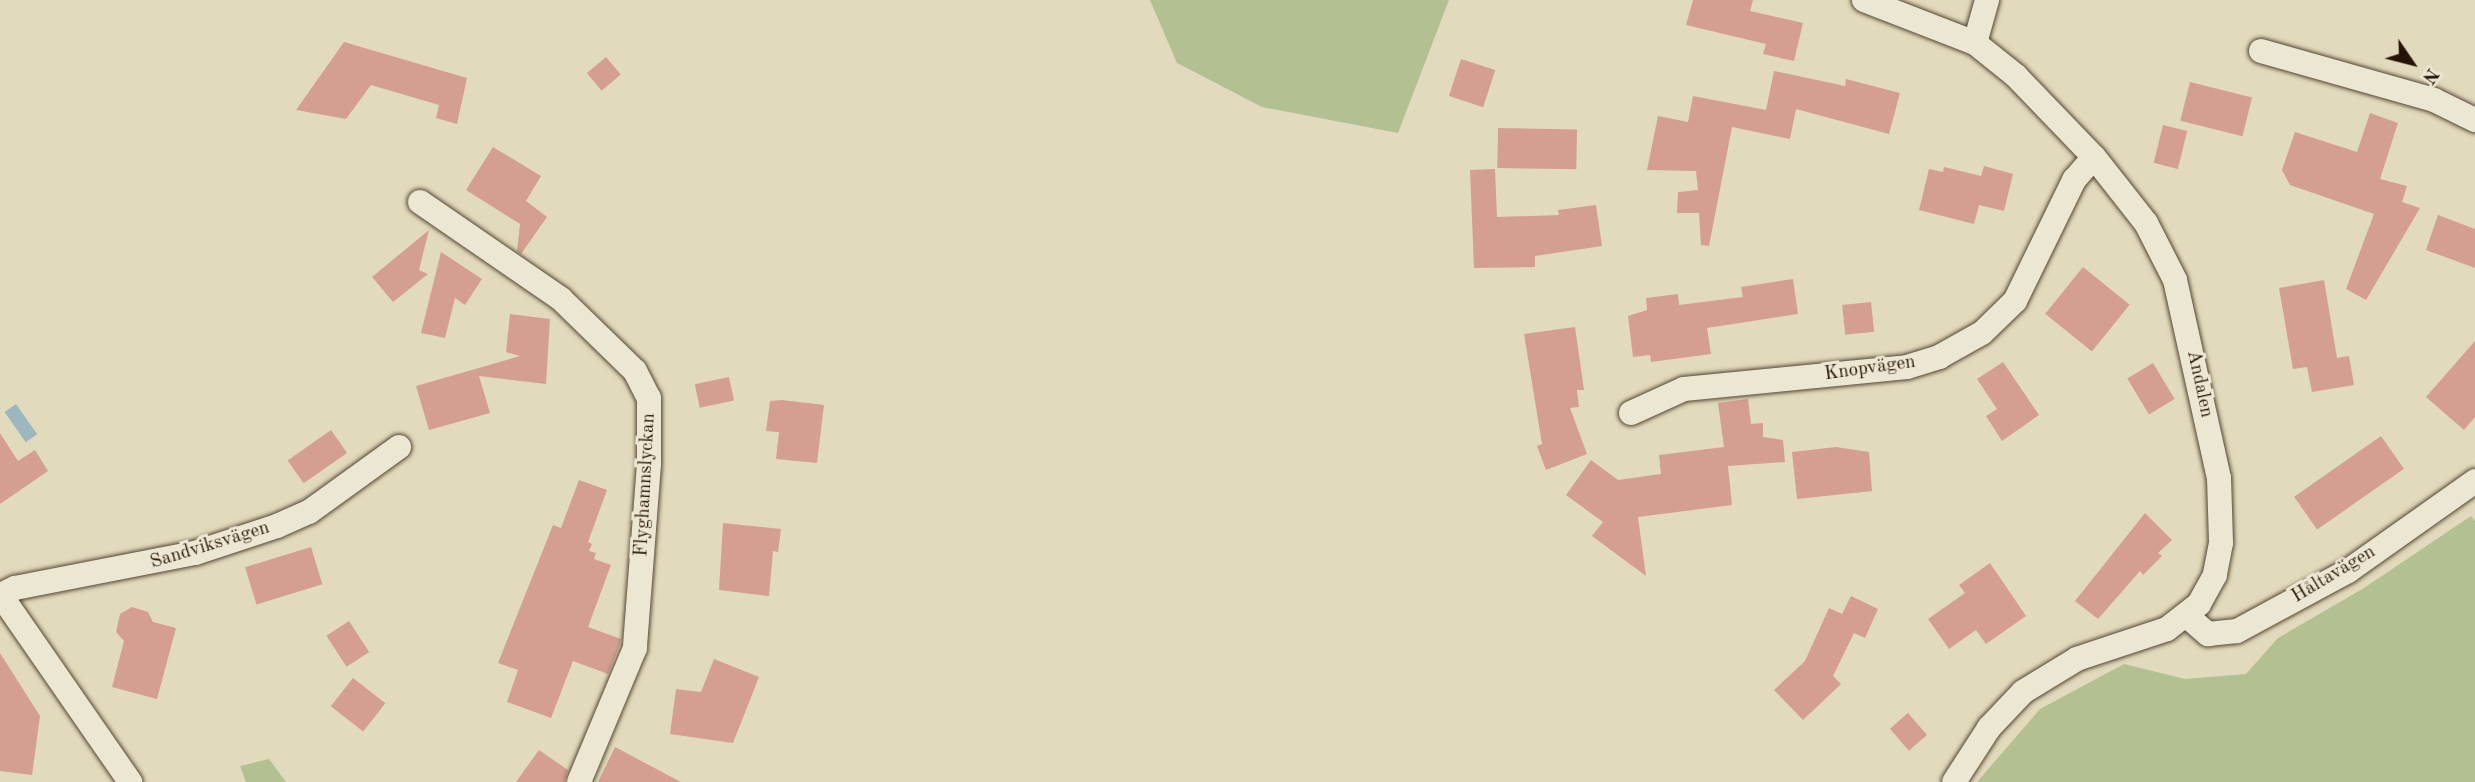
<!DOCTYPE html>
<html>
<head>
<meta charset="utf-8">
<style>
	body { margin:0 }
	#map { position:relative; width:2475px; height:782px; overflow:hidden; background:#e2dabc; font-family:"Old Standard TT",serif }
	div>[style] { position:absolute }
	.green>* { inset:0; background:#b2c092 }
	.water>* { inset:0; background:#9cb7bd; transform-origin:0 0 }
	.building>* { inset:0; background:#d49f90; transform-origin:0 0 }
	.roads { filter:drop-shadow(0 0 2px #544633) drop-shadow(0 0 2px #544633) }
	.minor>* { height:24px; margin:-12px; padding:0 12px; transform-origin:12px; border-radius:12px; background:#ece7d3 }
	span { translate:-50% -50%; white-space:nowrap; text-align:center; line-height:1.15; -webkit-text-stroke:6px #ece7d3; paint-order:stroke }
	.street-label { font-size:19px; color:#251405 }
	.north { position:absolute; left:2377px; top:28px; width:70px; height:70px; -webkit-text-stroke:5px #ece7d3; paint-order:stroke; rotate:125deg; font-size:19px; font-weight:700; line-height:28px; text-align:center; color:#251405 }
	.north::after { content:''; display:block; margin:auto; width:24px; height:32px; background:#251405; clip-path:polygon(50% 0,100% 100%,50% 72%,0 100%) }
</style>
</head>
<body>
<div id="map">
	<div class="green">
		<div style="clip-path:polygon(1150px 0,1449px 0,1398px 133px,1262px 107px,1177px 63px)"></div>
		<div style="clip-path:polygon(2471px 516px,2475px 521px,2475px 782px,1977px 782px,2040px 709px,2124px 664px,2185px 679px,2246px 674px,2278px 638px,2364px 588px)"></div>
		<div style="clip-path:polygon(269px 759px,286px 782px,246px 782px,240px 766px)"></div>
	</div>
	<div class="water">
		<div style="left:16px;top:404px;width:37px;height:14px;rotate:55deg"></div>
	</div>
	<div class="building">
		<div style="clip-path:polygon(1693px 0,1753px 0,1750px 11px,1803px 23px,1794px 61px,1763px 54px,1766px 44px,1686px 25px)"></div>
		<div style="clip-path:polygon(344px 42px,467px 78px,457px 124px,436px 118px,439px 105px,371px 85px,346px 119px,296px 110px)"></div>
		<div style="left:606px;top:57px;width:23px;height:25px;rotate:50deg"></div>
		<div style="left:1461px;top:59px;width:36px;height:39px;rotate:18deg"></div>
		<div style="clip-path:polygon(1774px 71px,1845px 86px,1846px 79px,1900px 93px,1889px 134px,1796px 109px,1790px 139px,1732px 127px,1709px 246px,1701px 245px,1699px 213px,1677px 213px,1678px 192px,1698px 190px,1696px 171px,1647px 170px,1658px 116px,1688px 122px,1693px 96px,1766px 110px)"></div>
		<div style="left:2190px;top:82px;width:64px;height:40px;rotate:14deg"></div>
		<div style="clip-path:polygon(2370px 113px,2398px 123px,2380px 179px,2407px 186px,2402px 202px,2420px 208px,2366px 300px,2346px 289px,2374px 214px,2290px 185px,2282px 170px,2295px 132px,2357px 152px)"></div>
		<div style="left:2163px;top:125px;width:25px;height:39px;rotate:14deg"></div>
		<div style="left:1498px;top:128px;width:79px;height:40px;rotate:1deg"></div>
		<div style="clip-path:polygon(493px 147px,541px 176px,526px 201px,547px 217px,521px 254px,517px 251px,520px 224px,466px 190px)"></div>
		<div style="clip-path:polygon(1984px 166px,2013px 174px,2004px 211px,1979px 205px,1974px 224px,1919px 210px,1929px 169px,1943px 172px,1944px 167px,1981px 176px)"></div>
		<div style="clip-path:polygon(1495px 169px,1497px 217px,1559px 215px,1558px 210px,1596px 205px,1602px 246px,1535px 256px,1535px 267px,1474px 268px,1470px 170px)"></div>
		<div style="clip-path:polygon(2438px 215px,2475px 229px,2475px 268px,2426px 250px)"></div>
		<div style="clip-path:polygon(429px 230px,419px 270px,428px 274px,393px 302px,372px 277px)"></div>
		<div style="clip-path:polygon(441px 252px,482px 279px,465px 305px,455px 298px,445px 338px,421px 333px)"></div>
		<div style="left:2083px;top:267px;width:60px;height:60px;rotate:39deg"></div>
		<div style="clip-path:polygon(1793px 279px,1798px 314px,1707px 328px,1711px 354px,1651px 362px,1650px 355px,1633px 357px,1628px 316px,1647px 310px,1646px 298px,1678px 294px,1679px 305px,1743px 297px,1741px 287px)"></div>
		<div style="clip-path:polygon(2324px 280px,2337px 358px,2349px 356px,2354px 385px,2312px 392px,2307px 367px,2293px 369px,2279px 288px)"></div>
		<div style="left:1871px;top:302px;width:30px;height:29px;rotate:84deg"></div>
		<div style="clip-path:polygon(510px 314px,550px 319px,546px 384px,479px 376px,490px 413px,429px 430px,416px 386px,520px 356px,506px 352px)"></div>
		<div style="clip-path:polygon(1575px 327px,1584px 390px,1577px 390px,1579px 407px,1570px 408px,1587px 454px,1546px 470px,1537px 446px,1542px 444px,1524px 334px)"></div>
		<div style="clip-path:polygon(2475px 341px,2475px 417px,2464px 430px,2426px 397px)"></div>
		<div style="clip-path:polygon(2003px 362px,2039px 415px,2002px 441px,1986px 416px,1997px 409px,1977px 379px)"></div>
		<div style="left:2153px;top:363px;width:42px;height:30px;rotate:59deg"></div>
		<div style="left:729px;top:377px;width:24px;height:35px;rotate:78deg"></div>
		<div style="clip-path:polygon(1748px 399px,1751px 424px,1763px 423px,1763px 437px,1783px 440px,1785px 462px,1728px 466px,1732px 505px,1638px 517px,1646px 576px,1592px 536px,1603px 522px,1566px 495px,1591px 460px,1618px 480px,1661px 474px,1659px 455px,1724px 447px,1718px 403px)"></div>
		<div style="clip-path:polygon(782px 400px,824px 405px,817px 463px,776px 459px,779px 432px,766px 431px,770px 401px)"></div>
		<div style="left:331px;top:430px;width:28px;height:53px;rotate:55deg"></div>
		<div style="clip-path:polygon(0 433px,18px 461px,35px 450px,48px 471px,0 504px)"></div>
		<div style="left:2381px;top:436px;width:40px;height:106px;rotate:55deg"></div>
		<div style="clip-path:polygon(1836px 447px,1869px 452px,1872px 491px,1797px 499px,1792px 452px)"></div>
		<div style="clip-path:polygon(579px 480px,607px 490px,588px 542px,592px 544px,589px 551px,596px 553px,594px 559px,611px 565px,588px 627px,621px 639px,620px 644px,608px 674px,573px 661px,551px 718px,507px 702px,518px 670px,498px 663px,553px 525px,561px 528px)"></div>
		<div style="clip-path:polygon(2145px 513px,2172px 540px,2158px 553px,2162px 556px,2143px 575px,2140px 571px,2098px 619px,2075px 601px)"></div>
		<div style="clip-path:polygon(723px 523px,781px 529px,778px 552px,773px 551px,769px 596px,719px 590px)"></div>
		<div style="left:311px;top:547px;width:39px;height:69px;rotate:73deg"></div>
		<div style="clip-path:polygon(1990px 563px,2026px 616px,1986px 644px,1976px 630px,1949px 649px,1928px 619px,1965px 593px,1959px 585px)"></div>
		<div style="clip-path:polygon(1851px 596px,1878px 609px,1865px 638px,1854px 633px,1833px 676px,1841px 684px,1803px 720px,1774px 690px,1805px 661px,1829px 608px,1842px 614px)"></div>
		<div style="clip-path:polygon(132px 607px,148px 612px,153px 622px,176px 628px,157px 699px,112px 687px,124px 641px,116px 632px,120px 614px)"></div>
		<div style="left:349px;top:621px;width:37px;height:27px;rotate:57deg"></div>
		<div style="clip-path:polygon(0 653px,40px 716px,32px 775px,0 771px)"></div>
		<div style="clip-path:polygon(714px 659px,759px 677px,733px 743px,670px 734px,676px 689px,701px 692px)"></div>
		<div style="left:353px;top:678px;width:41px;height:36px;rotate:38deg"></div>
		<div style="left:1908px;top:713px;width:29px;height:24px;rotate:49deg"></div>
		<div style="clip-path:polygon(615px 747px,681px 782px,598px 782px)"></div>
		<div style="clip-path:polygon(539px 750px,568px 770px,564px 782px,516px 782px)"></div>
	</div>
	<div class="roads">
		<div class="minor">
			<div style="left:1864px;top:0;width:119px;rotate:21.2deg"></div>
			<div style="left:1975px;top:43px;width:53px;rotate:38.8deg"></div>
			<div style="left:2016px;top:76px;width:112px;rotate:46.1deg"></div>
			<div style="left:2094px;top:157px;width:84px;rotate:51.8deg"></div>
			<div style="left:2146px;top:223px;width:64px;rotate:63deg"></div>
			<div style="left:2175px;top:280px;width:203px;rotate:77.5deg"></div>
			<div style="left:2219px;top:478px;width:65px;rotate:88.2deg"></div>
			<div style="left:2221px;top:543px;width:33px;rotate:101deg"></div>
			<div style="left:2215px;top:575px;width:33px;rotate:119deg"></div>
			<div style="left:2199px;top:604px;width:41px;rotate:142deg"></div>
			<div style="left:2167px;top:629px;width:95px;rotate:161.6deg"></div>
			<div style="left:2077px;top:659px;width:63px;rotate:148.6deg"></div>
			<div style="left:2023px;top:692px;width:50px;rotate:133.4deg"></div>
			<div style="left:1989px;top:728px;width:64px;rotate:122.9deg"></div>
			<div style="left:1975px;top:43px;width:45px;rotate:-74.4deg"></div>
			<div style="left:2261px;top:51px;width:180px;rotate:15.8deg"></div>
			<div style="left:2434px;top:100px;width:46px;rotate:26deg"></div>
			<div style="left:420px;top:202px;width:171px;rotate:34.5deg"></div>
			<div style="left:561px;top:299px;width:103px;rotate:44.2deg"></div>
			<div style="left:635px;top:371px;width:30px;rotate:63deg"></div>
			<div style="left:649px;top:398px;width:66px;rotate:90deg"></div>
			<div style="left:649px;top:464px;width:185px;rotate:94.4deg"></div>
			<div style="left:635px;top:648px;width:145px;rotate:112.7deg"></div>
			<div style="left:1631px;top:413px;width:58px;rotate:-24.4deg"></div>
			<div style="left:1684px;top:389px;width:224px;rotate:-5.6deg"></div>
			<div style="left:1907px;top:367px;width:34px;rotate:-17deg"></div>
			<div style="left:1939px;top:357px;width:49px;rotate:-29.2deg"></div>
			<div style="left:1982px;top:333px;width:46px;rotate:-44.1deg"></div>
			<div style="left:2015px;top:301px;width:135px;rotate:-64deg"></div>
			<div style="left:2074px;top:180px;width:30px;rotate:-49deg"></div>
			<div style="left:0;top:594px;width:229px;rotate:55.3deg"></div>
			<div style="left:1px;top:595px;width:16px;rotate:-27deg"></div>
			<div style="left:15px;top:588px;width:183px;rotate:-11deg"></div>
			<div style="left:195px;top:553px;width:86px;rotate:-18.2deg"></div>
			<div style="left:277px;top:526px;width:35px;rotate:-24deg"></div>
			<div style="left:309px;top:512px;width:111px;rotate:-35.8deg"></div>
			<div style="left:2187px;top:616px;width:28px;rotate:41deg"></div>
			<div style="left:2208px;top:634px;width:29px;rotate:-6deg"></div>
			<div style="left:2237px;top:631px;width:126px;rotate:-28.4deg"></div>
			<div style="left:2348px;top:571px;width:156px;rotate:-35.3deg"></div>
		</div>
	</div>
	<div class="street-label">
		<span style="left:1870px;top:369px;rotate:-8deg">Knopvägen</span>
		<span style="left:2199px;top:384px;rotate:78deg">Andalen</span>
		<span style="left:646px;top:485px;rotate:-87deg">Flyghamnslyckan</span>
		<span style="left:210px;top:546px;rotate:-17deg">Sandviksvägen</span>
		<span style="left:2334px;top:575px;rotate:-31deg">Håltavägen</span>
	</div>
	<div class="north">N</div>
</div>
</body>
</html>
